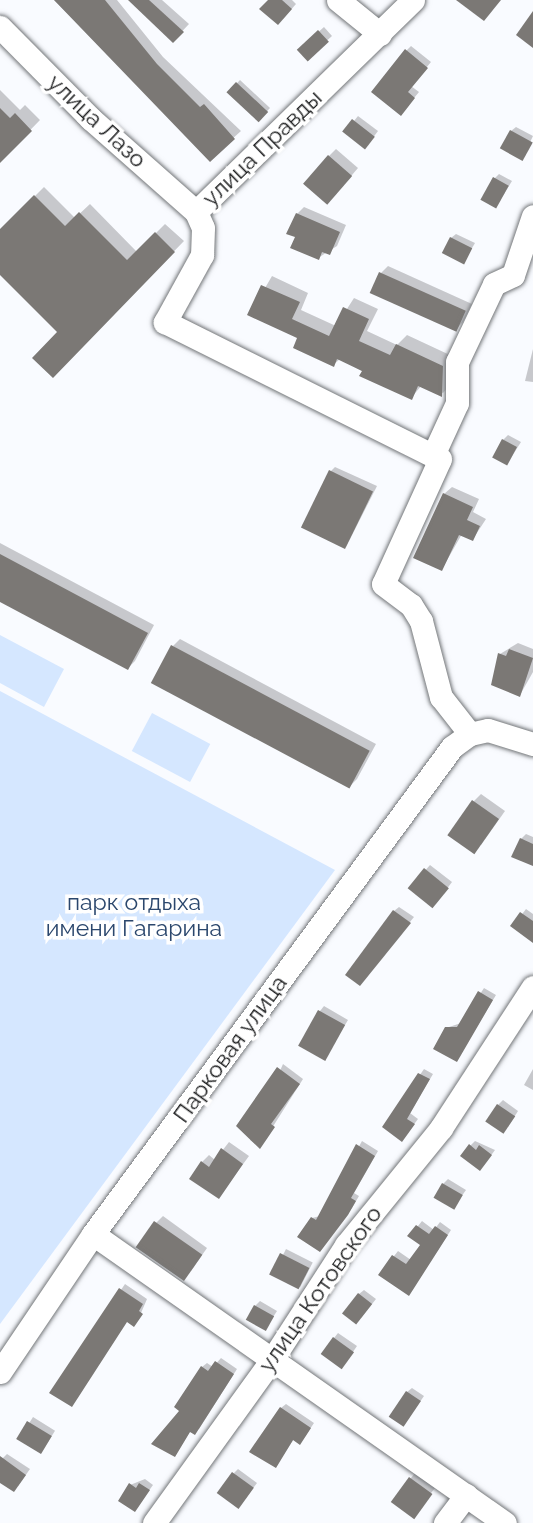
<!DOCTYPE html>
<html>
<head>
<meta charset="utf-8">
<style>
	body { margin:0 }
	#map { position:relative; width:533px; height:1523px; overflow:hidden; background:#f9fbff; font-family:Raleway,sans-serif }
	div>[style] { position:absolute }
	.green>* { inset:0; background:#d5e7ff; transform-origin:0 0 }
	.shadow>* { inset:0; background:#0003; transform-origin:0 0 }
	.building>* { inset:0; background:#7b7875; transform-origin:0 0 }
	.roads { filter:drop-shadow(0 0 2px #737679) drop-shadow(0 0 2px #737679) }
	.minor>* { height:23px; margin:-11.5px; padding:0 11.5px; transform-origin:11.5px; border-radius:11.5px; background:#fff }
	span { translate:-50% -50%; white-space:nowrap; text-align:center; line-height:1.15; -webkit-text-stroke:7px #fff; paint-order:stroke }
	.street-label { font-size:23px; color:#1b1c1d }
	.park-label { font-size:23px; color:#2b476d }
</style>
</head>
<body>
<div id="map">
	<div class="green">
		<div style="clip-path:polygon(0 635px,64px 669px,44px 707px,0 683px)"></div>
		<div style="clip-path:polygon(0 691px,335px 870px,0 1324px)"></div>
		<div style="left:152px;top:713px;width:66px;height:43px;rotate:28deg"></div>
	</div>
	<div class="shadow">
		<div style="clip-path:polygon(54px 0,117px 0,163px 57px,241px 131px,210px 159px)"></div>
		<div style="clip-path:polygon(131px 0,162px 0,189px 24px,173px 41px)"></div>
		<div style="clip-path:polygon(270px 0,292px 0,296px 4px,283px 19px)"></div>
		<div style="left:324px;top:27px;width:12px;height:33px;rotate:48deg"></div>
		<div style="clip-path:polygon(411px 46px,431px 62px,411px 86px,419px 92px,405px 109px,407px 50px)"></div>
		<div style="left:240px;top:80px;width:41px;height:16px;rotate:43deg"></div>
		<div style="clip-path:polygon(0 90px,20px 110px,25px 105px,40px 120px,4px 157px,0 153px)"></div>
		<div style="clip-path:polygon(358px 116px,378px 131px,369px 143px,345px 132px)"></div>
		<div style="clip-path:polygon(516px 127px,533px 136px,522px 159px,511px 131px)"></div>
		<div style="clip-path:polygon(336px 149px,358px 168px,335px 195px,329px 156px)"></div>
		<div style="clip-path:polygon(499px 174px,512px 181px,496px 207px,495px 178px)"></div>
		<div style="clip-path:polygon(44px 187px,75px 218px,90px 204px,137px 252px,165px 224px,184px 241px,53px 376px,59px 332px,0 273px,0 231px)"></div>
		<div style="clip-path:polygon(304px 207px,346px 225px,337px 246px,318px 258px,297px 236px,297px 214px)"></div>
		<div style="clip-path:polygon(456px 234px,475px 243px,464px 262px,451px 238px)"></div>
		<div style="clip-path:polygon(388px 266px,472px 304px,463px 322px,456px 329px,381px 273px)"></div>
		<div style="clip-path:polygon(272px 276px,308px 293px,301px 310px,336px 326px,354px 298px,378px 309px,367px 331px,397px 345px,407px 335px,452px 356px,452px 383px,443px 393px,422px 385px,411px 398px,340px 359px,333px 365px,300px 337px,250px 314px)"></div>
		<div style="clip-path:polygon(533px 349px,533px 382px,525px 381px)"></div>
		<div style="clip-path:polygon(508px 435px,521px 442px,507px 464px,503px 440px)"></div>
		<div style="clip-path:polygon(335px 467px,377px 486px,346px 547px,331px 471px)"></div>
		<div style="clip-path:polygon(452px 487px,479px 499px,473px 512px,486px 519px,473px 539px,462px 534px,442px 569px,444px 494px)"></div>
		<div style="clip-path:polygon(0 543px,154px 625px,135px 661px,128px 668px,0 600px)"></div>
		<div style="clip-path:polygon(180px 639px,376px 744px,357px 779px,350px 786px,173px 646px)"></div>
		<div style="clip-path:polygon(518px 643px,533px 649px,533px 672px,520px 695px,500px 654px)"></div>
		<div style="clip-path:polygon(481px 794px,505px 811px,481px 845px,474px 801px)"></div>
		<div style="clip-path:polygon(526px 834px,533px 837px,533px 862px,521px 839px)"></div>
		<div style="clip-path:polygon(430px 865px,452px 882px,437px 902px,410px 888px)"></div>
		<div style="clip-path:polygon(399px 907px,414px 917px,364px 979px,394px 911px)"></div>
		<div style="clip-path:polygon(526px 909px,533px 914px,533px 940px,513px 926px)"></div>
		<div style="clip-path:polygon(484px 988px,496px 995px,457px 1060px,446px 1028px,461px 1023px)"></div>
		<div style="clip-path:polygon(324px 1006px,348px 1020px,324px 1060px,320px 1011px)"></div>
		<div style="clip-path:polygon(283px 1064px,303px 1079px,260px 1147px,250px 1140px)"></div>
		<div style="clip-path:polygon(424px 1069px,433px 1074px,410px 1113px,418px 1119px,406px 1135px,384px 1127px)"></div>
		<div style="clip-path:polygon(533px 1069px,533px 1090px,524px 1085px)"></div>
		<div style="clip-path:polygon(503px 1100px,518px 1111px,508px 1127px,498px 1105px)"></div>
		<div style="clip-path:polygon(362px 1141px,378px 1151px,354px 1193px,359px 1196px,352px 1208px,320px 1250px,312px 1218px,320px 1216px)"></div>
		<div style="clip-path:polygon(475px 1141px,495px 1150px,484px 1165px,470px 1146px)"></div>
		<div style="clip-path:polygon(229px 1142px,249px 1156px,219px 1197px,202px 1162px,209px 1155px,215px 1160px)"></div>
		<div style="clip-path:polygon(448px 1179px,466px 1190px,454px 1207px,443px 1184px)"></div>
		<div style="clip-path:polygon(163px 1216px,207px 1248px,191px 1271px,156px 1223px)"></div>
		<div style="clip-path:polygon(422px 1221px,434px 1230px,440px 1222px,451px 1230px,409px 1294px,380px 1274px,398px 1251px,411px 1260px,422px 1245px,410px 1236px)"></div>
		<div style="left:286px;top:1249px;width:30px;height:28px;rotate:27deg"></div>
		<div style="clip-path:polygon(125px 1284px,147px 1299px,138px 1320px,128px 1320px,52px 1392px)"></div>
		<div style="clip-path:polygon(364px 1290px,376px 1299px,361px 1318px,359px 1294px)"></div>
		<div style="clip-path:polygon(260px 1301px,277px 1311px,266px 1328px,255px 1306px)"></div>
		<div style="clip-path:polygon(338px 1333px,357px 1346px,346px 1362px,334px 1338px)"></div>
		<div style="clip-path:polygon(221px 1358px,237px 1369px,199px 1429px,191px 1430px,175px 1455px,182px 1411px,202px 1367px,207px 1363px,213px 1367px)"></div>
		<div style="clip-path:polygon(412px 1388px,424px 1396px,404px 1425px,407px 1392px)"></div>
		<div style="clip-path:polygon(286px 1404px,314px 1423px,304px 1438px,294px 1439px,276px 1466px,281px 1408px)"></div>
		<div style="left:33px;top:1417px;width:26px;height:26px;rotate:32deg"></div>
		<div style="clip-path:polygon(7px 1454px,30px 1469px,18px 1486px,0 1481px,0 1461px)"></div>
		<div style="clip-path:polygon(238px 1469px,257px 1483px,243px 1502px,234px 1473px)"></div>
		<div style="clip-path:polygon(415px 1473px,435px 1488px,416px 1512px,392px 1502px)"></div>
		<div style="clip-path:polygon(145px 1479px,153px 1485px,135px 1510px,130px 1485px)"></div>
	</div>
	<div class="building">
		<div style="clip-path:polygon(54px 0,105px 0,157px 64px,200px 107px,204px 104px,235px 139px,210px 162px)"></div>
		<div style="clip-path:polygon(128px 0,149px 0,184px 32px,173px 43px)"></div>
		<div style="clip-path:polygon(268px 0,282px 0,292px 9px,278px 25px,259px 9px)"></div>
		<div style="clip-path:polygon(456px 0,501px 0,484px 21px)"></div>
		<div style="clip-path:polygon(533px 11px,533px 48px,516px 35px)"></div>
		<div style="left:318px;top:30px;width:16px;height:29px;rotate:47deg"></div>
		<div style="clip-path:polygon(405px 49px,428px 68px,408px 92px,415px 98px,401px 116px,371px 92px)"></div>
		<div style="left:236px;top:82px;width:44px;height:14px;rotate:43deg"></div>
		<div style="clip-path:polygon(0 108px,10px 118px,15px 113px,32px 131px,0 163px)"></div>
		<div style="left:352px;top:119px;width:29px;height:16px;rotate:38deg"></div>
		<div style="left:510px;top:130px;width:26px;height:21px;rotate:29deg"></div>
		<div style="left:328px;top:155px;width:32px;height:38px;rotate:41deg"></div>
		<div style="left:493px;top:177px;width:18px;height:26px;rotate:29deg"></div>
		<div style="clip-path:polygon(34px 195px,65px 226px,79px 212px,127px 260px,155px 232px,175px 252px,53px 378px,32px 358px,57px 332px,0 275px,0 229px)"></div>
		<div style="clip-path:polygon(296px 213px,340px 232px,330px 255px,322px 252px,319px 260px,290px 248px,295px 237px,286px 234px)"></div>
		<div style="left:450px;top:237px;width:25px;height:18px;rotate:27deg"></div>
		<div style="left:379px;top:272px;width:95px;height:23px;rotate:24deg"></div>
		<div style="clip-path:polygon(261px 285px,300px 302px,292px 319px,329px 336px,343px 307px,369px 319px,359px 341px,390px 355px,396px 344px,443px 366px,442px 397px,418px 386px,412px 400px,359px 376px,362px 371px,337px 359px,334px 367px,293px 348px,297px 338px,247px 315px)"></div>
		<div style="left:502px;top:439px;width:17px;height:21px;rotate:28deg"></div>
		<div style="left:329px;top:470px;width:49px;height:64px;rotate:26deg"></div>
		<div style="clip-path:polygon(443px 493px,473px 507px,467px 520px,480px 526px,473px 541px,459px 535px,442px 571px,413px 558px)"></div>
		<div style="clip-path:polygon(0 554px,148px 633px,128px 670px,0 602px)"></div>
		<div style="left:171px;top:645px;width:225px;height:43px;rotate:28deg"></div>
		<div style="clip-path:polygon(509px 649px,533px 658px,520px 697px,491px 685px,498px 653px,506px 656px)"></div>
		<div style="left:472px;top:800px;width:33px;height:43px;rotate:35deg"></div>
		<div style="clip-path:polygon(520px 838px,533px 844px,533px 866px,511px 857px)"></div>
		<div style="left:424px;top:868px;width:32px;height:26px;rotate:39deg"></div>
		<div style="clip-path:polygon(393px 910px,411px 923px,360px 986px,345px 975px)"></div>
		<div style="clip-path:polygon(520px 912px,533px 921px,533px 943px,510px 926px)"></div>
		<div style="clip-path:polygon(478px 991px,493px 1000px,457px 1062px,433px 1049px,445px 1027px,457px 1027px)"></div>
		<div style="left:318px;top:1010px;width:31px;height:41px;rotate:29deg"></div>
		<div style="clip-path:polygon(277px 1067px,300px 1084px,271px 1124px,275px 1127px,260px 1149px,236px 1126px)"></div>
		<div style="clip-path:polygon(418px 1073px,430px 1079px,407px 1119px,415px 1124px,402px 1142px,382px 1127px)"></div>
		<div style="left:497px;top:1104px;width:22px;height:21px;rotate:34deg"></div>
		<div style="clip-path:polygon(356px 1144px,375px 1156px,351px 1198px,356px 1201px,348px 1215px,320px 1252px,297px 1237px,311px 1217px,316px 1220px)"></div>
		<div style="clip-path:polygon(469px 1144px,476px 1150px,479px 1145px,492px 1155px,480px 1171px,460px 1156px)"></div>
		<div style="clip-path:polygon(221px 1148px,243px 1164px,219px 1199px,189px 1179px,201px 1161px,209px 1167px)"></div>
		<div style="left:442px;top:1183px;width:24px;height:17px;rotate:30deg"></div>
		<div style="left:154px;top:1221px;width:59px;height:32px;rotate:35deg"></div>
		<div style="clip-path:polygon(416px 1225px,429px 1234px,435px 1226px,448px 1235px,409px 1296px,378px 1275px,392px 1255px,406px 1264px,420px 1245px,407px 1236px)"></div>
		<div style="left:280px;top:1253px;width:33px;height:24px;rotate:27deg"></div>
		<div style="clip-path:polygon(119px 1288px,143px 1304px,139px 1311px,143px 1314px,134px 1327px,127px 1322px,72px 1407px,49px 1393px)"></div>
		<div style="left:358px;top:1293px;width:18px;height:26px;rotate:38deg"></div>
		<div style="left:254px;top:1305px;width:23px;height:17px;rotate:29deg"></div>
		<div style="left:333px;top:1337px;width:26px;height:21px;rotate:36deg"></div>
		<div style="clip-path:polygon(215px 1361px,234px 1374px,195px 1435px,190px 1432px,175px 1457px,151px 1444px,179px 1411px,174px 1407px,201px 1366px,208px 1371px)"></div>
		<div style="left:406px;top:1391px;width:18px;height:31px;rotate:34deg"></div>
		<div style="clip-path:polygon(280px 1407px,311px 1428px,300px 1445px,293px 1440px,276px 1468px,249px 1452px)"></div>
		<div style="left:27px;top:1421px;width:29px;height:21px;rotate:31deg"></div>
		<div style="clip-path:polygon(0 1456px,26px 1475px,14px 1492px,0 1483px)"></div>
		<div style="left:232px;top:1472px;width:27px;height:26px;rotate:36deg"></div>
		<div style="left:409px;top:1477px;width:29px;height:31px;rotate:36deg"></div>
		<div style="clip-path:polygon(129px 1483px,136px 1488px,139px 1483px,150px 1490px,135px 1512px,118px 1501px)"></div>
	</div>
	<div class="roads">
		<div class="minor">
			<div style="left:338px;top:0;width:54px;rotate:39deg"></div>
			<div style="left:413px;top:0;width:303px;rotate:135.7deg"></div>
			<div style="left:196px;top:212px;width:17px;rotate:66deg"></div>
			<div style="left:203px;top:228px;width:27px;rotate:92deg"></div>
			<div style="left:202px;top:255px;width:77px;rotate:118.9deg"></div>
			<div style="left:165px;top:322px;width:307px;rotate:26.5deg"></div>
			<div style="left:440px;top:459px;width:137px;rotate:114.5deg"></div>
			<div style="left:383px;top:584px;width:35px;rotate:37deg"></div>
			<div style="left:411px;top:605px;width:19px;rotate:58deg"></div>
			<div style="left:421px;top:621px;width:79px;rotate:75.3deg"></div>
			<div style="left:441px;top:697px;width:47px;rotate:51.9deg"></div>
			<div style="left:0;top:27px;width:129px;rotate:45.3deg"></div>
			<div style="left:91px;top:119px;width:140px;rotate:41.5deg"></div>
			<div style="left:434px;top:453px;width:55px;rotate:-65.3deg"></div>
			<div style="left:457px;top:403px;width:41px;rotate:-90deg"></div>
			<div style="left:457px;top:362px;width:86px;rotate:-64.6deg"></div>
			<div style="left:494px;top:284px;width:21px;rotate:-25deg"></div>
			<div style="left:513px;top:275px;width:62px;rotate:-71.3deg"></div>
			<div style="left:93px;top:1234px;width:503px;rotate:35.05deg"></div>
			<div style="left:0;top:1372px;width:166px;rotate:-56deg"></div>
			<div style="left:93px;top:1234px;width:605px;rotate:-53.6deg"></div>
			<div style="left:452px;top:747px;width:22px;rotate:-36deg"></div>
			<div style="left:470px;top:734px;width:18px;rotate:-13deg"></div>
			<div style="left:488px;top:730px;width:47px;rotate:17.3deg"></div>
			<div style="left:154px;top:1523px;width:203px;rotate:-54.2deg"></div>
			<div style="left:273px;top:1358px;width:135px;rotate:-57.1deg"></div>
			<div style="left:346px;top:1245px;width:151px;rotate:-50.9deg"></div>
			<div style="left:441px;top:1128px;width:168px;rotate:-56.9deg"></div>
			<div style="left:445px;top:1523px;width:35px;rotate:-53deg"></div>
		</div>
	</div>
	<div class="street-label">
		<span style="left:97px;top:121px;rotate:43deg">улица Лазо</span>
		<span style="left:262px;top:148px;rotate:-44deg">улица Правды</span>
		<span style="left:230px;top:1049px;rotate:-54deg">Парковая улица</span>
		<span style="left:320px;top:1289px;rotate:-55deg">улица Котовского</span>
	</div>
	<div class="park-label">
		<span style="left:134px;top:915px">парк отдыха<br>имени Гагарина</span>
	</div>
</div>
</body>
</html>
